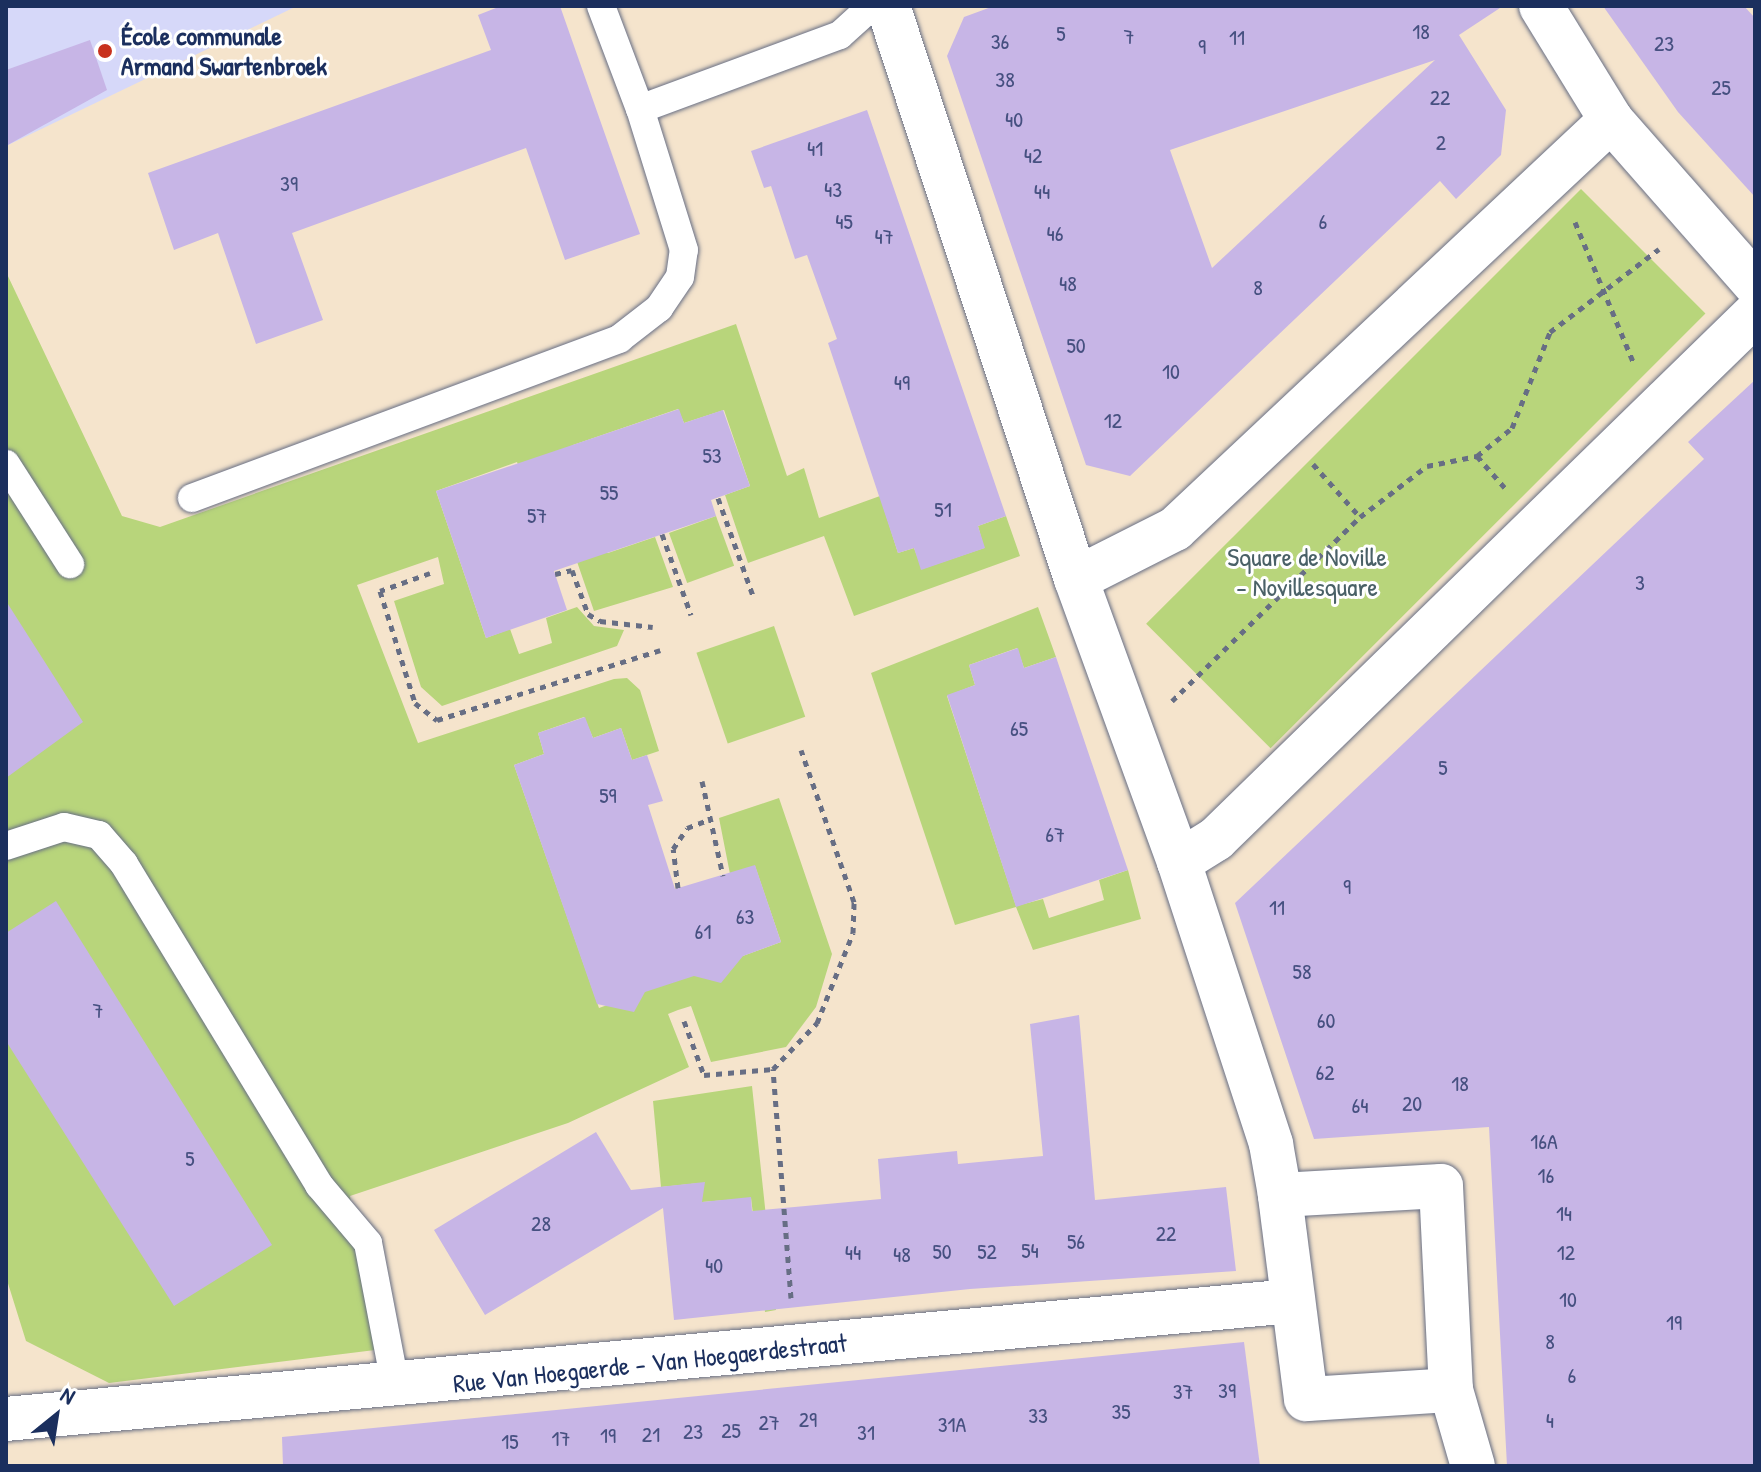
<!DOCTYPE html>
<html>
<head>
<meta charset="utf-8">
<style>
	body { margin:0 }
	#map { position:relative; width:1761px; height:1472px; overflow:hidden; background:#f5e4cc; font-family:"Patrick Hand",sans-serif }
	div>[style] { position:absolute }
	.built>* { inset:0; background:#d6d8f9 }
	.green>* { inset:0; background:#b8d57b; transform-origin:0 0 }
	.building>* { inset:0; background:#c7b5e6 }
	.path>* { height:5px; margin-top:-2.5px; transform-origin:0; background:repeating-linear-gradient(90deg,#676e84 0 6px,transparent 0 12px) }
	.roads { filter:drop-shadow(0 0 2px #676e84) drop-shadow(0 0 2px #676e84) }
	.lane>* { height:28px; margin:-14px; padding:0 14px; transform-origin:14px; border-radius:14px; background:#fff }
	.street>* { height:44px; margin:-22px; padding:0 22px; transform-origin:22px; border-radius:22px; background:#fff }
	.dots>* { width:22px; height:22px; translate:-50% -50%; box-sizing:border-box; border:4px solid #fff; border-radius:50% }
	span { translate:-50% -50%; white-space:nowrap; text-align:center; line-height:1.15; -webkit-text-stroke:6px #fff; paint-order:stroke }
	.number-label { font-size:22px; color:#465080 }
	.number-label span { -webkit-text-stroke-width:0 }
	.poi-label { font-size:26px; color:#1b2f5e; font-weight:700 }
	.left { translate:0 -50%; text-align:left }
	.park-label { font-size:26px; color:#4a6167 }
	.street-label { font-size:26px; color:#1b2f5e }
	.frame { position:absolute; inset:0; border:8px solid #1b2f5e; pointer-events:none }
	.north { position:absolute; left:16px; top:1376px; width:80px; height:80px; -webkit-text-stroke:6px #fff; paint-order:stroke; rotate:30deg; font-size:22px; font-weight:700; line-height:32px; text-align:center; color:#1b2f5e }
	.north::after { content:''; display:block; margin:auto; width:28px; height:36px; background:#1b2f5e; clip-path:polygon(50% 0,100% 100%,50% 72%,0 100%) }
</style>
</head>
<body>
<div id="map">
	<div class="built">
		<div style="clip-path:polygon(6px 6px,297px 6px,6px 146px)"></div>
	</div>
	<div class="green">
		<div style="left:1581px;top:189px;width:176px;height:615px;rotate:45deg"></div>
		<div style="clip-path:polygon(6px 272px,122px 516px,160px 527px,736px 324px,787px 476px,804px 468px,819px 518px,880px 496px,898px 553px,914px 548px,922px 569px,984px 548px,978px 526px,1006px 516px,1020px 556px,854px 616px,824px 536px,748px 563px,725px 495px,750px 486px,724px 410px,684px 423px,678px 409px,573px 445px,522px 476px,517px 462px,436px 491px,486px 638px,510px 629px,519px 654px,552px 643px,546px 618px,577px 607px,594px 626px,624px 630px,617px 646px,442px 706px,421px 687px,394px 601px,444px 584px,438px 557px,357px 585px,418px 743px,614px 679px,627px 678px,640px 690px,659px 751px,632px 760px,621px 728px,593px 738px,584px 717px,538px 733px,544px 754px,514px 765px,599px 1008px,781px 942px,755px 866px,730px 874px,719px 818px,779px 798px,832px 954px,816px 1007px,786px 1047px,711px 1062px,691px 1006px,678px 1010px,668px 1014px,689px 1067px,568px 1123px,350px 1196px,375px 1350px,109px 1383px,26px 1341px,6px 1277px)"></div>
		<div style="left:716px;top:516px;width:53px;height:50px;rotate:70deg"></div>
		<div style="clip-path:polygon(655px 537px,673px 587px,594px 611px,573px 550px,608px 553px)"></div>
		<div style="clip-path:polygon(1038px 607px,1056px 657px,1024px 668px,1017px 648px,969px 665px,975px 685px,947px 696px,1016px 906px,1043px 899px,1049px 918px,1104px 900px,1099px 880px,1128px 870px,1141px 919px,1033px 950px,1016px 907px,955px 925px,871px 673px)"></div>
		<div style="left:774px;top:626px;width:96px;height:82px;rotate:71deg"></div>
		<div style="clip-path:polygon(752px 1086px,776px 1310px,765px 1312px,751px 1198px,702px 1202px,700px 1183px,661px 1187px,653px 1101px)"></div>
	</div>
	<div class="building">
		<div style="clip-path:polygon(501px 6px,560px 6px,640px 234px,565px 260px,526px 148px,292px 233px,323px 320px,256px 344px,218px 233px,174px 250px,148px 173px,491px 50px,478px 15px)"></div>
		<div style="clip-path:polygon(evenodd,994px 6px,1503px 6px,1459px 35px,1506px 110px,1501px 155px,1456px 199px,1440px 181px,1130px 476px,1086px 465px,947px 56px,964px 17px,994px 6px,1435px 60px,1212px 268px,1170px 150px,1435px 60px)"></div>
		<div style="clip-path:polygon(1603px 6px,1744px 6px,1755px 18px,1755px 197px,1678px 112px)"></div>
		<div style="clip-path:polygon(90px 40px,107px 90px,6px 146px,6px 70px)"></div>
		<div style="clip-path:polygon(867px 110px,1006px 516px,978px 526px,985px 548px,921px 570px,914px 548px,898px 553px,828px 343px,837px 339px,807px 255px,795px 259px,771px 186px,764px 188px,751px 151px)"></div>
		<div style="clip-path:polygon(1755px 380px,1755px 1466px,1507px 1466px,1489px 1127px,1314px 1139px,1235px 903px,1704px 459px,1688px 442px)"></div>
		<div style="clip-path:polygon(679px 409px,684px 423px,723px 410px,750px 486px,711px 500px,716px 516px,554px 571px,567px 610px,486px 638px,436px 491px)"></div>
		<div style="clip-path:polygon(6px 601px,83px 722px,6px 778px)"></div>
		<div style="clip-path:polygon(1018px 648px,1024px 668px,1056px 657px,1128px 870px,1016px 907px,947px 695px,975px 685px,969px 665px)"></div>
		<div style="clip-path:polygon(585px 717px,593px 738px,621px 728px,632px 760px,647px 755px,663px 801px,648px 805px,675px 889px,755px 865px,781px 942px,743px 956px,721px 983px,694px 976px,645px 992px,634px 1012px,597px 1004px,514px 765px,544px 754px,538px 733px)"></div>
		<div style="clip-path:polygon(56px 901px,272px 1245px,174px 1306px,6px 1041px,6px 933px)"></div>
		<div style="clip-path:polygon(1079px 1015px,1095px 1200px,1226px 1187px,1236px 1271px,970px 1289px,674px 1320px,663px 1208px,485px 1315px,434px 1230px,596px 1132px,631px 1190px,705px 1182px,702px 1202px,751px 1197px,752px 1211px,881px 1199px,878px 1159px,957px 1151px,958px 1164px,1043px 1156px,1030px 1024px)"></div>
		<div style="clip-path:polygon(1244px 1342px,1260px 1466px,283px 1466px,282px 1437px)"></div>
	</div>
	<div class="path">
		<div style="left:1575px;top:222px;width:154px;rotate:67.4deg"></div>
		<div style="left:1477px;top:456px;width:44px;rotate:48.7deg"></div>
		<div style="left:1313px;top:464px;width:71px;rotate:48.4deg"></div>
		<div style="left:718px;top:498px;width:104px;rotate:70.3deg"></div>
		<div style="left:662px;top:534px;width:86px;rotate:70.3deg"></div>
		<div style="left:430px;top:573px;width:53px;rotate:160.2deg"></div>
		<div style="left:380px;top:591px;width:117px;rotate:72.6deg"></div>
		<div style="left:415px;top:703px;width:28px;rotate:38deg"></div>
		<div style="left:437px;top:720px;width:234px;rotate:-17.4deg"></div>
		<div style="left:555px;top:574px;width:17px;rotate:-13deg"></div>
		<div style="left:572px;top:570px;width:47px;rotate:70deg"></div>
		<div style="left:588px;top:614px;width:14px;rotate:30deg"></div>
		<div style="left:600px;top:621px;width:53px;rotate:6.5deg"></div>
		<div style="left:1172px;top:701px;width:263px;rotate:-44.4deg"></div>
		<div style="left:1360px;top:517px;width:84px;rotate:-37.3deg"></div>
		<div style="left:1427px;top:466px;width:51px;rotate:-11.3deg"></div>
		<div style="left:1477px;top:456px;width:45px;rotate:-38.7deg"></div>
		<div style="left:1512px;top:428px;width:103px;rotate:-68.4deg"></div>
		<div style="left:1550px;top:332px;width:137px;rotate:-37.3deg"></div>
		<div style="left:702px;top:781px;width:97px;rotate:77.5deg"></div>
		<div style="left:678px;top:888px;width:39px;rotate:-97deg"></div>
		<div style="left:673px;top:849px;width:25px;rotate:-56deg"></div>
		<div style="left:687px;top:828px;width:22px;rotate:-21deg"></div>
		<div style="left:684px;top:1021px;width:58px;rotate:69.7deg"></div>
		<div style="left:704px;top:1075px;width:69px;rotate:-5deg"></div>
		<div style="left:791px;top:1298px;width:230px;rotate:-94.5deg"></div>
		<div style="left:773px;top:1069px;width:64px;rotate:-46.3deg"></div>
		<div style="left:817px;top:1023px;width:97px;rotate:-68.2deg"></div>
		<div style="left:853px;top:933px;width:31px;rotate:-88deg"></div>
		<div style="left:854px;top:902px;width:161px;rotate:-109.2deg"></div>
	</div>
	<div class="roads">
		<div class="lane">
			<div style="left:601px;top:6px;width:110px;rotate:69.3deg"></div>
			<div style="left:640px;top:109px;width:213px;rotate:-20.3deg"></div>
			<div style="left:840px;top:35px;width:43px;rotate:-42.2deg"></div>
			<div style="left:6px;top:464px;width:119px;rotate:57.4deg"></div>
			<div style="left:192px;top:498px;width:456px;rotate:-20.4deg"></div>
			<div style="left:619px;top:339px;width:51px;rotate:-37.8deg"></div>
			<div style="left:659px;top:308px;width:37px;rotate:-56deg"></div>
			<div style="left:680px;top:277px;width:27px;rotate:-82deg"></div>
			<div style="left:684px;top:250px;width:148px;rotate:-107.3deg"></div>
			<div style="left:6px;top:846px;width:61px;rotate:-18.1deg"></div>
			<div style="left:64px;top:827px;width:36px;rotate:13deg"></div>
			<div style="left:99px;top:835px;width:38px;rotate:49deg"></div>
			<div style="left:124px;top:864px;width:376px;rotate:58.7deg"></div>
			<div style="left:319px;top:1185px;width:76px;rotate:49.8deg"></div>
			<div style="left:368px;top:1243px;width:148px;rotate:79.1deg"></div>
		</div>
		<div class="street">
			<div style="left:888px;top:6px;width:603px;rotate:71.84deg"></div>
			<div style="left:1076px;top:579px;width:301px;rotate:70deg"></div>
			<div style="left:1179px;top:862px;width:297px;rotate:71.9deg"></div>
			<div style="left:1271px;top:1144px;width:52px;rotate:80deg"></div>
			<div style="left:1541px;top:6px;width:134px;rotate:58.4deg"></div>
			<div style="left:1611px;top:120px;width:218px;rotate:48.7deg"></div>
			<div style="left:1076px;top:579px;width:111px;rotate:-26.8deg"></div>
			<div style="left:1175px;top:529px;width:598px;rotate:-43.17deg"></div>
			<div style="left:1179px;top:862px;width:44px;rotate:-31.9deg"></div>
			<div style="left:1216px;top:839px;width:752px;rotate:-44.25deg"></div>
			<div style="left:1451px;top:1390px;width:145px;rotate:176.4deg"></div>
			<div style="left:1306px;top:1399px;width:206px;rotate:-97.3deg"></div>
			<div style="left:1280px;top:1195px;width:161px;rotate:-3.2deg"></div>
			<div style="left:1441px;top:1186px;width:204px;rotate:87.2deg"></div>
			<div style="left:1451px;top:1390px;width:79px;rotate:73.9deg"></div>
			<div style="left:6px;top:1419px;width:1292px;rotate:-5.24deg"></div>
		</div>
	</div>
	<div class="dots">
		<div style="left:105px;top:51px;background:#c8321e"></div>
	</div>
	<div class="number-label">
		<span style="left:1421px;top:32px">18</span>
		<span style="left:1061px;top:34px">5</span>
		<span style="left:1129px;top:37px">7</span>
		<span style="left:1237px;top:38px">11</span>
		<span style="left:1000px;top:42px">36</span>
		<span style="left:1664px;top:44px">23</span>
		<span style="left:1202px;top:47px">9</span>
		<span style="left:1005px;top:80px">38</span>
		<span style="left:1721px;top:88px">25</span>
		<span style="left:1440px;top:98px">22</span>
		<span style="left:1014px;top:120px">40</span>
		<span style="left:1441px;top:143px">2</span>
		<span style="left:815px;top:149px">41</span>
		<span style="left:1033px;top:156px">42</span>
		<span style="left:289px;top:184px">39</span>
		<span style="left:833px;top:190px">43</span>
		<span style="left:1042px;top:192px">44</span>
		<span style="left:844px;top:222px">45</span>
		<span style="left:1323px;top:222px">6</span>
		<span style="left:1055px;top:234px">46</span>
		<span style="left:884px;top:237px">47</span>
		<span style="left:1068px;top:284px">48</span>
		<span style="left:1258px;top:288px">8</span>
		<span style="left:1076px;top:346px">50</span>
		<span style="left:1171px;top:372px">10</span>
		<span style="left:902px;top:383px">49</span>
		<span style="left:1113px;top:421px">12</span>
		<span style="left:712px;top:456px">53</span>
		<span style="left:609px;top:493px">55</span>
		<span style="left:943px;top:510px">51</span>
		<span style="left:537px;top:516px">57</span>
		<span style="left:1640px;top:583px">3</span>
		<span style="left:1019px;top:729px">65</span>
		<span style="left:1443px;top:768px">5</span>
		<span style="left:608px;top:796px">59</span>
		<span style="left:1055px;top:835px">67</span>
		<span style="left:1347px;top:887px">9</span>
		<span style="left:1277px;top:908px">11</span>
		<span style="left:745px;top:917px">63</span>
		<span style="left:703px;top:932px">61</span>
		<span style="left:1302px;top:972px">58</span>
		<span style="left:98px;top:1011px">7</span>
		<span style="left:1326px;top:1021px">60</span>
		<span style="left:1325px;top:1073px">62</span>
		<span style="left:1460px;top:1084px">18</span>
		<span style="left:1412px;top:1104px">20</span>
		<span style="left:1360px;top:1106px">64</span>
		<span style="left:1544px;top:1142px">16A</span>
		<span style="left:190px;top:1159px">5</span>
		<span style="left:1546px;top:1176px">16</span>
		<span style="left:1564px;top:1214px">14</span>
		<span style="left:541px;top:1224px">28</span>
		<span style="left:1166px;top:1234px">22</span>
		<span style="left:1076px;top:1242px">56</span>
		<span style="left:1030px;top:1251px">54</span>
		<span style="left:942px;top:1252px">50</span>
		<span style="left:987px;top:1252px">52</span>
		<span style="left:853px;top:1253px">44</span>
		<span style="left:1566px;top:1253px">12</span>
		<span style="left:902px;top:1255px">48</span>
		<span style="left:714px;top:1266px">40</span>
		<span style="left:1568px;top:1300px">10</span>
		<span style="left:1674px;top:1323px">19</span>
		<span style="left:1550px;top:1342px">8</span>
		<span style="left:1572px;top:1376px">6</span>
		<span style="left:1227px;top:1391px">39</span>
		<span style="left:1183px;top:1392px">37</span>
		<span style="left:1121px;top:1412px">35</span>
		<span style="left:1038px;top:1416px">33</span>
		<span style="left:808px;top:1420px">29</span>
		<span style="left:1550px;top:1421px">4</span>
		<span style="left:769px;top:1423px">27</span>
		<span style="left:952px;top:1425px">31A</span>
		<span style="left:731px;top:1431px">25</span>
		<span style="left:693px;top:1432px">23</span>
		<span style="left:866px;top:1433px">31</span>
		<span style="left:651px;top:1435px">21</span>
		<span style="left:608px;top:1436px">19</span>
		<span style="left:561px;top:1439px">17</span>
		<span style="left:510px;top:1442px">15</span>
	</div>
	<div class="poi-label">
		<span class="left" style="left:121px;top:51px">École communale<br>Armand Swartenbroek</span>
	</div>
	<div class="park-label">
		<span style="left:1307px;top:572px">Square de Noville<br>- Novillesquare</span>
	</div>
	<div class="street-label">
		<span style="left:650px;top:1363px;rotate:-6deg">Rue Van Hoegaerde - Van Hoegaerdestraat</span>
	</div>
	<div class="frame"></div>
	<div class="north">N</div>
</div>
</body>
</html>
